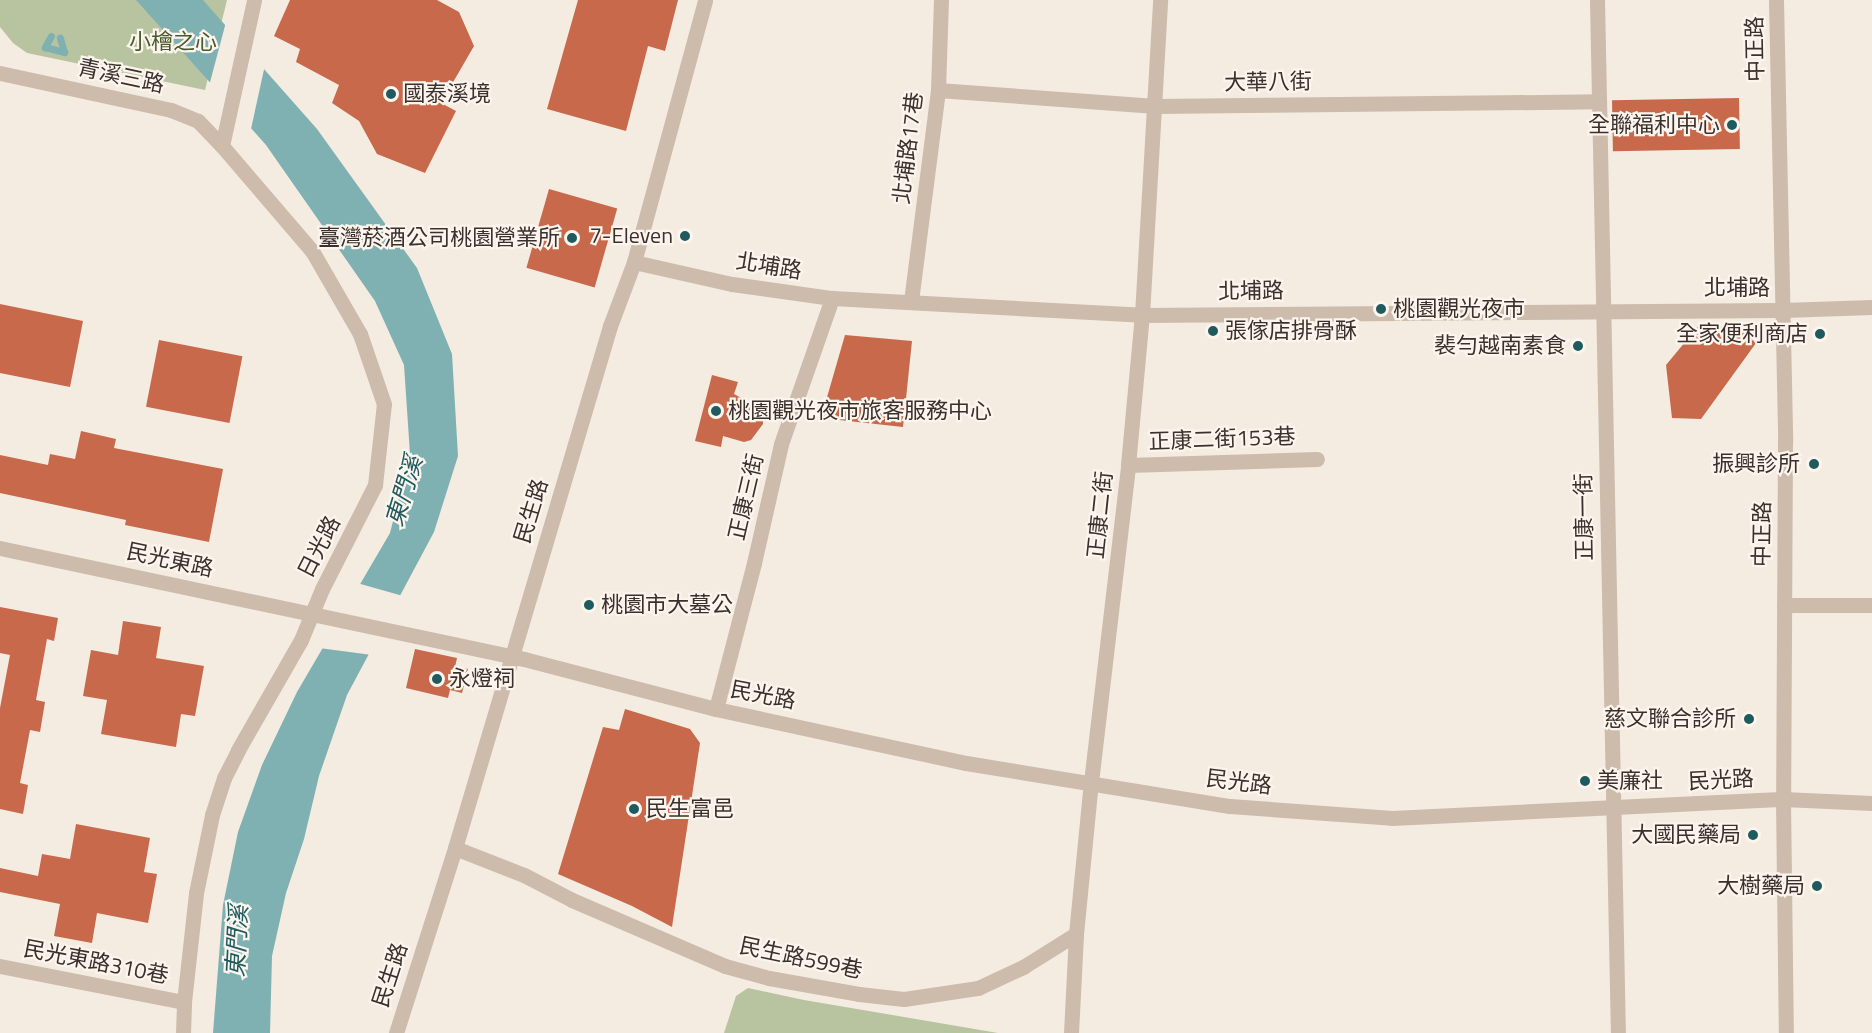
<!DOCTYPE html>
<html>
<head>
<meta charset="utf-8">
<style>
	body { margin:0 }
	#map { position:relative; width:1872px; height:1033px; overflow:hidden; background:#f4ebe1; font-family:"Titillium Web","Noto Sans TC",sans-serif }
	div>[style] { position:absolute }
	.green>* { inset:0; background:#b8c4a0 }
	.water>* { inset:0; background:#7fb0b2 }
	.pier>* { inset:0; background:#f4ebe1 }
	.stream>* { height:7px; margin:-3.5px; padding:0 3.5px; transform-origin:3.5px; border-radius:3.5px; background:#7fb0b2 }
	.building>* { inset:0; background:#c8694b; transform-origin:0 0 }
	.minor>* { height:15px; margin:-7.5px; padding:0 7.5px; transform-origin:7.5px; border-radius:7.5px; background:#cdbbac }
	.tertiary>* { height:15px; margin:-7.5px; padding:0 7.5px; transform-origin:7.5px; border-radius:7.5px; background:#cdbbac }
	.dots>* { width:16px; height:16px; translate:-50% -50%; box-sizing:border-box; border:3px solid #fbf5ee; border-radius:50% }
	span { translate:-50% -50%; white-space:nowrap; text-align:center; line-height:1.15; -webkit-text-stroke:4.5px #fbf5ee; paint-order:stroke }
	.park-label { font-size:22px; color:#4a5a2e }
	.street-label { font-size:22px; color:#3b302b }
	.poi-label { font-size:22px; color:#3b302b }
	.left { translate:0 -50%; text-align:left }
	.right { translate:-100% -50%; text-align:right }
	.water-label { font-size:24px; color:#1f5a5e; font-style:italic }
</style>
</head>
<body>
<div id="map">
	<div class="green">
		<div style="clip-path:polygon(0 0,227px 0,205px 90px,27px 53px,13px 43px,0 27px)"></div>
		<div style="clip-path:polygon(748px 988px,804px 1000px,998px 1033px,724px 1033px,736px 996px)"></div>
	</div>
	<div class="water">
		<div style="clip-path:polygon(136px 0,203px 0,317px 129px,417px 268px,452px 354px,458px 456px,434px 532px,347px 695px,319px 776px,304px 839px,286px 893px,272px 956px,270px 1033px,213px 1033px,223px 905px,238px 832px,262px 765px,297px 692px,390px 533px,410px 454px,404px 365px,375px 301px,266px 145px)"></div>
	</div>
	<div class="pier">
		<div style="clip-path:polygon(226px 22px,265px 65px,251px 129px,209px 86px)"></div>
		<div style="clip-path:polygon(357px 583px,403px 596px,372px 655px,319px 648px)"></div>
	</div>
	<div class="stream">
		<div style="left:51px;top:36px;width:13px;rotate:119deg"></div>
		<div style="left:45px;top:47px;width:20px;rotate:15deg"></div>
		<div style="left:64px;top:52px;width:15px;rotate:-106deg"></div>
	</div>
	<div class="building">
		<div style="clip-path:polygon(290px 0,437px 0,459px 12px,474px 46px,441px 103px,456px 111px,425px 173px,377px 154px,359px 121px,332px 103px,339px 85px,296px 62px,300px 49px,274px 36px)"></div>
		<div style="clip-path:polygon(578px 0,678px 0,665px 51px,648px 46px,626px 131px,547px 109px)"></div>
		<div style="left:1739px;top:98px;width:51px;height:127px;rotate:89deg"></div>
		<div style="left:549px;top:189px;width:71px;height:82px;rotate:16deg"></div>
		<div style="clip-path:polygon(0 304px,83px 321px,70px 387px,0 373px)"></div>
		<div style="clip-path:polygon(1700px 324px,1764px 332px,1701px 419px,1672px 418px,1666px 365px)"></div>
		<div style="clip-path:polygon(845px 335px,912px 341px,903px 427px,821px 418px)"></div>
		<div style="left:159px;top:340px;width:85px;height:68px;rotate:11deg"></div>
		<div style="clip-path:polygon(712px 375px,738px 382px,734px 394px,763px 410px,763px 424px,751px 440px,744px 442px,723px 436px,721px 447px,695px 441px)"></div>
		<div style="clip-path:polygon(81px 431px,116px 439px,114px 448px,223px 469px,209px 542px,125px 525px,126px 520px,0 493px,0 455px,48px 465px,50px 454px,75px 459px)"></div>
		<div style="clip-path:polygon(0 607px,58px 618px,54px 641px,47px 639px,36px 700px,45px 702px,40px 732px,30px 730px,20px 783px,28px 785px,23px 814px,0 809px,0 708px,10px 655px,0 653px)"></div>
		<div style="clip-path:polygon(123px 621px,161px 627px,156px 658px,204px 666px,195px 716px,181px 714px,176px 747px,101px 734px,107px 700px,83px 696px,91px 650px,118px 655px)"></div>
		<div style="clip-path:polygon(415px 649px,457px 658px,455px 667px,468px 669px,462px 693px,450px 690px,448px 698px,406px 688px)"></div>
		<div style="clip-path:polygon(625px 709px,690px 729px,700px 743px,672px 927px,632px 906px,558px 874px,603px 727px,619px 730px)"></div>
		<div style="clip-path:polygon(76px 824px,150px 838px,144px 872px,157px 874px,148px 923px,97px 913px,92px 943px,54px 936px,60px 904px,0 892px,0 868px,38px 876px,42px 854px,70px 859px)"></div>
	</div>
	<div class="minor">
		<div style="left:1597px;top:0;width:1033px;rotate:88.84deg"></div>
		<div style="left:0;top:73px;width:175px;rotate:12.2deg"></div>
		<div style="left:171px;top:110px;width:29px;rotate:22deg"></div>
		<div style="left:198px;top:121px;width:35px;rotate:46deg"></div>
		<div style="left:938px;top:90px;width:218px;rotate:4.2deg"></div>
		<div style="left:1155px;top:106px;width:444px;rotate:-0.6deg"></div>
		<div style="left:634px;top:262px;width:100px;rotate:12.7deg"></div>
		<div style="left:732px;top:284px;width:101px;rotate:8deg"></div>
		<div style="left:832px;top:298px;width:310px;rotate:3.1deg"></div>
		<div style="left:1142px;top:315px;width:641px;rotate:-0.45deg"></div>
		<div style="left:1783px;top:310px;width:89px;rotate:-1.9deg"></div>
		<div style="left:911px;top:301px;width:213px;rotate:-82.7deg"></div>
		<div style="left:938px;top:90px;width:90px;rotate:-88.1deg"></div>
		<div style="left:1128px;top:465px;width:189px;rotate:-1.8deg"></div>
		<div style="left:0;top:548px;width:536px;rotate:11.96deg"></div>
		<div style="left:524px;top:659px;width:198px;rotate:14.6deg"></div>
		<div style="left:716px;top:709px;width:256px;rotate:12.2deg"></div>
		<div style="left:966px;top:763px;width:267px;rotate:9.3deg"></div>
		<div style="left:1230px;top:806px;width:162px;rotate:4.2deg"></div>
		<div style="left:1392px;top:818px;width:391px;rotate:-2.8deg"></div>
		<div style="left:1783px;top:799px;width:89px;rotate:2.6deg"></div>
		<div style="left:716px;top:709px;width:151px;rotate:-75.4deg"></div>
		<div style="left:754px;top:563px;width:122px;rotate:-77.2deg"></div>
		<div style="left:781px;top:444px;width:155px;rotate:-70.7deg"></div>
		<div style="left:455px;top:848px;width:74px;rotate:21.4deg"></div>
		<div style="left:524px;top:875px;width:54px;rotate:27.5deg"></div>
		<div style="left:572px;top:900px;width:167px;rotate:23.3deg"></div>
		<div style="left:725px;top:966px;width:46px;rotate:15.3deg"></div>
		<div style="left:769px;top:978px;width:91px;rotate:10.1deg"></div>
		<div style="left:859px;top:994px;width:45px;rotate:6.3deg"></div>
		<div style="left:904px;top:999px;width:75px;rotate:-8.5deg"></div>
		<div style="left:978px;top:988px;width:50px;rotate:-25deg"></div>
		<div style="left:1023px;top:967px;width:62px;rotate:-31.9deg"></div>
		<div style="left:0;top:966px;width:187px;rotate:11.1deg"></div>
		<div style="left:183px;top:1033px;width:31px;rotate:-88deg"></div>
		<div style="left:184px;top:1002px;width:110px;rotate:-83.7deg"></div>
		<div style="left:196px;top:893px;width:80px;rotate:-78.4deg"></div>
		<div style="left:212px;top:815px;width:39px;rotate:-72deg"></div>
		<div style="left:224px;top:778px;width:31px;rotate:-63deg"></div>
		<div style="left:238px;top:750px;width:127px;rotate:-60.2deg"></div>
		<div style="left:301px;top:640px;width:55px;rotate:-67.6deg"></div>
		<div style="left:322px;top:589px;width:117px;rotate:-63deg"></div>
		<div style="left:375px;top:485px;width:81px;rotate:-83.7deg"></div>
		<div style="left:384px;top:404px;width:74px;rotate:-108.9deg"></div>
		<div style="left:360px;top:334px;width:96px;rotate:-120deg"></div>
		<div style="left:312px;top:251px;width:138px;rotate:-130.6deg"></div>
		<div style="left:222px;top:146px;width:149px;rotate:-77.6deg"></div>
		<div style="left:396px;top:1033px;width:194px;rotate:-72.3deg"></div>
		<div style="left:455px;top:848px;width:545px;rotate:-73.46deg"></div>
		<div style="left:610px;top:326px;width:68px;rotate:-69.4deg"></div>
		<div style="left:634px;top:262px;width:271px;rotate:-74.8deg"></div>
		<div style="left:1071px;top:1033px;width:99px;rotate:-87.1deg"></div>
		<div style="left:1076px;top:934px;width:153px;rotate:-84.4deg"></div>
		<div style="left:1091px;top:782px;width:319px;rotate:-83.3deg"></div>
		<div style="left:1128px;top:465px;width:151px;rotate:-84.7deg"></div>
		<div style="left:1142px;top:315px;width:316px;rotate:-86.7deg"></div>
	</div>
	<div class="tertiary">
		<div style="left:1776px;top:0;width:442px;rotate:88.8deg"></div>
		<div style="left:1785px;top:442px;width:357px;rotate:90.3deg"></div>
		<div style="left:1783px;top:799px;width:234px;rotate:89.3deg"></div>
		<div style="left:1784px;top:605px;width:88px"></div>
	</div>
	<div class="dots">
		<div style="left:391px;top:94px;background:#1f5a5e"></div>
		<div style="left:1732px;top:125px;background:#1f5a5e"></div>
		<div style="left:685px;top:236px;background:#1f5a5e"></div>
		<div style="left:572px;top:238px;background:#1f5a5e"></div>
		<div style="left:1381px;top:309px;background:#1f5a5e"></div>
		<div style="left:1213px;top:331px;background:#1f5a5e"></div>
		<div style="left:1820px;top:334px;background:#1f5a5e"></div>
		<div style="left:1578px;top:346px;background:#1f5a5e"></div>
		<div style="left:716px;top:411px;background:#1f5a5e"></div>
		<div style="left:1814px;top:464px;background:#1f5a5e"></div>
		<div style="left:589px;top:605px;background:#1f5a5e"></div>
		<div style="left:437px;top:679px;background:#1f5a5e"></div>
		<div style="left:1749px;top:719px;background:#1f5a5e"></div>
		<div style="left:1585px;top:781px;background:#1f5a5e"></div>
		<div style="left:634px;top:809px;background:#1f5a5e"></div>
		<div style="left:1753px;top:835px;background:#1f5a5e"></div>
		<div style="left:1817px;top:886px;background:#1f5a5e"></div>
	</div>
	<div class="park-label">
		<span style="left:173px;top:42px">小檜之心</span>
	</div>
	<div class="street-label">
		<span style="left:1755px;top:49px;rotate:-91deg">中正路</span>
		<span style="left:121px;top:76px;rotate:12deg">青溪三路</span>
		<span style="left:1268px;top:82px;rotate:-1deg">大華八街</span>
		<span style="left:908px;top:148px;rotate:-83deg">北埔路17巷</span>
		<span style="left:769px;top:266px;rotate:9deg">北埔路</span>
		<span style="left:1737px;top:288px">北埔路</span>
		<span style="left:1251px;top:291px;rotate:-1deg">北埔路</span>
		<span style="left:1222px;top:439px;rotate:-2deg">正康二街153巷</span>
		<span style="left:746px;top:497px;rotate:-77deg">正康三街</span>
		<span style="left:531px;top:511px;rotate:-73deg">民生路</span>
		<span style="left:1100px;top:515px;rotate:-84deg">正康二街</span>
		<span style="left:1584px;top:517px;rotate:-91deg">正康一街</span>
		<span style="left:1762px;top:534px;rotate:-89deg">中正路</span>
		<span style="left:319px;top:547px;rotate:-63deg">日光路</span>
		<span style="left:170px;top:560px;rotate:12deg">民光東路</span>
		<span style="left:763px;top:695px;rotate:11deg">民光路</span>
		<span style="left:1721px;top:780px;rotate:-3deg">民光路</span>
		<span style="left:1239px;top:782px;rotate:7deg">民光路</span>
		<span style="left:801px;top:958px;rotate:12deg">民生路599巷</span>
		<span style="left:96px;top:962px;rotate:11deg">民光東路310巷</span>
		<span style="left:390px;top:975px;rotate:-72deg">民生路</span>
	</div>
	<div class="poi-label">
		<span class="left" style="left:403px;top:94px">國泰溪境</span>
		<span class="right" style="left:1720px;top:125px">全聯福利中心</span>
		<span class="right" style="left:673px;top:236px">7-Eleven</span>
		<span class="right" style="left:560px;top:238px">臺灣菸酒公司桃園營業所</span>
		<span class="left" style="left:1393px;top:309px">桃園觀光夜市</span>
		<span class="left" style="left:1225px;top:331px">張傢店排骨酥</span>
		<span class="right" style="left:1808px;top:334px">全家便利商店</span>
		<span class="right" style="left:1566px;top:346px">裴勻越南素食</span>
		<span class="left" style="left:728px;top:411px">桃園觀光夜市旅客服務中心</span>
		<span class="right" style="left:1800px;top:464px">振興診所</span>
		<span class="left" style="left:601px;top:605px">桃園市大墓公</span>
		<span class="left" style="left:449px;top:679px">永燈祠</span>
		<span class="right" style="left:1736px;top:719px">慈文聯合診所</span>
		<span class="left" style="left:1597px;top:781px">美廉社</span>
		<span class="left" style="left:646px;top:809px">民生富邑</span>
		<span class="right" style="left:1741px;top:835px">大國民藥局</span>
		<span class="right" style="left:1805px;top:886px">大樹藥局</span>
	</div>
	<div class="water-label">
		<span style="left:404px;top:491px;rotate:-73deg">東門溪</span>
		<span style="left:237px;top:941px;rotate:-87deg">東門溪</span>
	</div>
</div>
</body>
</html>
